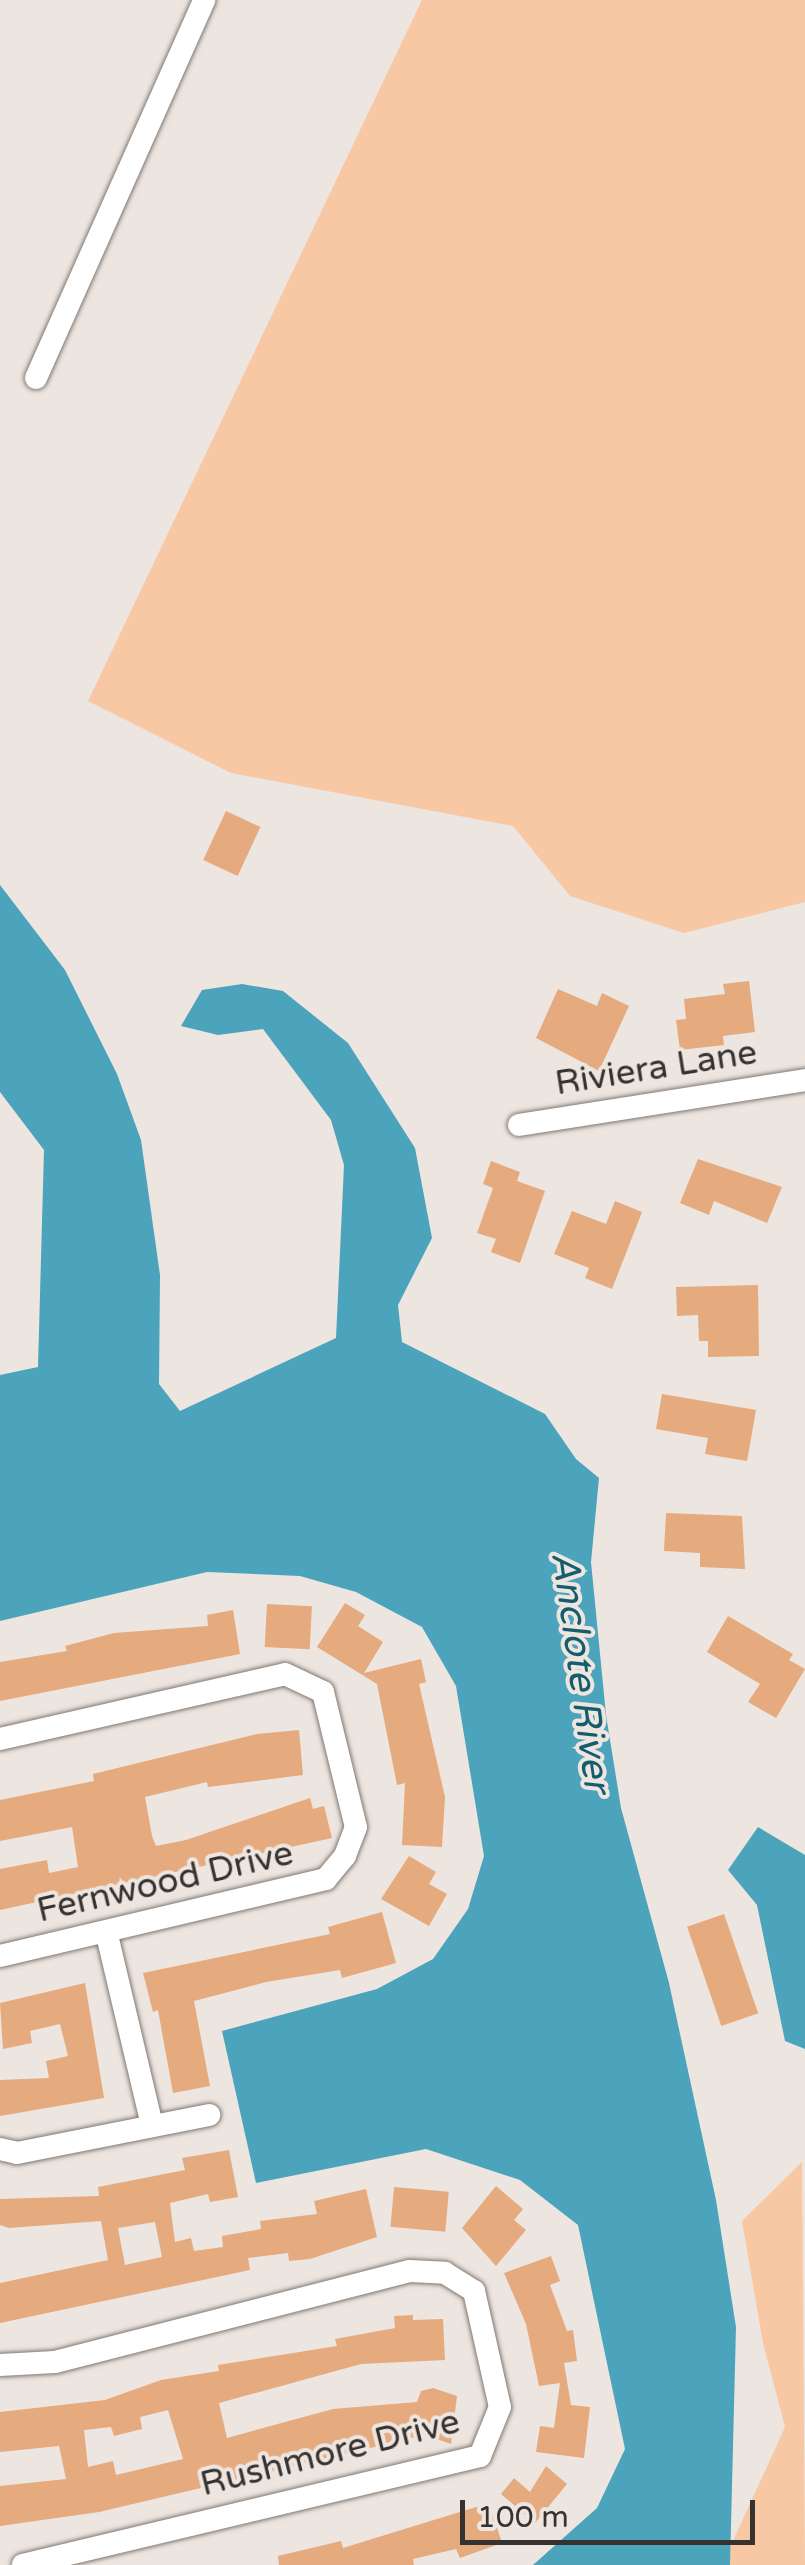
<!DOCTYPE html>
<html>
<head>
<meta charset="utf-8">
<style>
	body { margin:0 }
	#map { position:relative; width:805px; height:2565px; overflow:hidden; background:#ede5df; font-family:"Varela Round",sans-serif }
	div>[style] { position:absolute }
	.green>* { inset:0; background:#f8c8a5 }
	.water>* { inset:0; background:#4ba3bc }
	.building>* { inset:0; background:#e5aa7e; transform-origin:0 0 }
	.roads { filter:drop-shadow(0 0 2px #807873) drop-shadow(0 0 2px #807873) }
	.minor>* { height:22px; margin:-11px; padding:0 11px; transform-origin:11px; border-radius:11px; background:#fff }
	span { translate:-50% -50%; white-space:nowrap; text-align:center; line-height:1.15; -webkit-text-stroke:8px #ede5df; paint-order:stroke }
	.street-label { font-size:35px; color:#363230 }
	.water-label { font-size:38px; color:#145c6e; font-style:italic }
	.scale { position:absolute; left:460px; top:2500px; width:295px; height:45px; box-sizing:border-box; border:5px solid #363230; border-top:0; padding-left:12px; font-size:30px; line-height:35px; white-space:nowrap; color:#363230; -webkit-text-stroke:8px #ede5df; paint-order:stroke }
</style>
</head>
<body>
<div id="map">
	<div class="green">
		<div style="clip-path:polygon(422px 0,805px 0,805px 902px,684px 933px,570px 896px,513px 826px,231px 773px,88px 701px)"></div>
		<div style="clip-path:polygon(802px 2162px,805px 2565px,722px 2565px,785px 2427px,763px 2343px,742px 2221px)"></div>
	</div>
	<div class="water">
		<div style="clip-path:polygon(0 885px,65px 970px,117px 1074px,141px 1140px,160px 1275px,159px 1384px,180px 1411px,336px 1338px,344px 1165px,331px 1120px,263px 1029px,218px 1035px,181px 1026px,202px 990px,242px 984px,283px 991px,348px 1043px,415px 1148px,432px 1238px,398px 1305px,402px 1342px,545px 1414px,576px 1459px,599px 1478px,591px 1562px,606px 1715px,621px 1808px,669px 1983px,716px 2200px,736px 2327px,730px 2565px,533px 2565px,597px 2508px,625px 2449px,578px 2225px,520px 2180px,426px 2149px,256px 2183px,222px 2031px,377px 1989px,433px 1959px,468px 1909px,484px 1856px,456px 1686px,422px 1627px,356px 1592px,300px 1576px,207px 1572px,0 1621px,0 1375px,38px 1367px,44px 1150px,0 1092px)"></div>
		<div style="clip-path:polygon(758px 1827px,805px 1855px,805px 2049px,785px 2041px,757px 1905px,728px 1870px)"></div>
	</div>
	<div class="building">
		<div style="left:226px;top:811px;width:38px;height:54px;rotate:25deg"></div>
		<div style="clip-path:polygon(749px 981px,755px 1032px,723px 1036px,724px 1045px,680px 1050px,676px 1020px,686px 1019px,684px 999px,725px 994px,723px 984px)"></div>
		<div style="clip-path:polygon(558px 989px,597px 1006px,602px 993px,629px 1006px,599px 1071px,536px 1038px)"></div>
		<div style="clip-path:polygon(698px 1159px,782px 1187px,767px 1223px,714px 1201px,709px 1215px,680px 1203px)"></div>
		<div style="clip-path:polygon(491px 1161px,520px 1172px,517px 1181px,545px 1191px,520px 1263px,491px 1252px,496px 1239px,477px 1233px,493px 1188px,483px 1184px)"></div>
		<div style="clip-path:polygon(615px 1201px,642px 1212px,612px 1289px,585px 1278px,589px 1268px,554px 1254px,572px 1211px,606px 1224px)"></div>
		<div style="clip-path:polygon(758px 1285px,759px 1356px,708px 1357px,708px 1341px,699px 1341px,698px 1315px,677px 1316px,676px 1287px)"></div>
		<div style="clip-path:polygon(662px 1394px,756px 1410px,747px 1461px,705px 1454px,708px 1438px,656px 1429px)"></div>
		<div style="clip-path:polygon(666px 1513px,742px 1516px,745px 1569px,700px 1567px,700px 1553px,664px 1551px)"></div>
		<div style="clip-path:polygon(345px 1603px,365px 1615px,358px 1626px,383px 1642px,364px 1673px,421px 1659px,426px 1682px,419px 1684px,445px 1797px,442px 1847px,402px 1845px,405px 1783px,397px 1785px,377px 1684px,317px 1647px)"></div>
		<div style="left:267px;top:1604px;width:45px;height:43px;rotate:3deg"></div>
		<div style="clip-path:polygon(233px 1610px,240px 1654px,0 1701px,0 1662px,67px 1651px,65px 1646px,114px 1633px,208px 1626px,207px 1615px)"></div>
		<div style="clip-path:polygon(728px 1616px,793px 1654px,789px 1660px,805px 1669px,776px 1718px,748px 1702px,760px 1684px,707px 1652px)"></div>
		<div style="clip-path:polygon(299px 1730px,303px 1775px,208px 1787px,207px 1782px,145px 1797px,152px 1836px,156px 1846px,186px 1840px,310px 1798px,313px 1809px,324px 1806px,332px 1838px,0 1910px,0 1869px,47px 1860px,49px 1873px,78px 1867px,72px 1827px,0 1841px,0 1800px,94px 1781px,93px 1774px,257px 1734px)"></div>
		<div style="clip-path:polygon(409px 1856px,436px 1872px,429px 1884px,447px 1894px,429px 1926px,381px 1899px)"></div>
		<div style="clip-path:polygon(382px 1912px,396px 1963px,342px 1978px,340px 1970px,266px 1982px,194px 2001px,210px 2086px,173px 2093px,158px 2010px,153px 2012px,143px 1973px,330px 1934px,328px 1927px)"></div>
		<div style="left:724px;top:1914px;width:105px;height:39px;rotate:71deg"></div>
		<div style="clip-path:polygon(85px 1983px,104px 2098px,0 2116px,0 2080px,49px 2078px,46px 2061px,68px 2056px,60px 2024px,30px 2031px,32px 2043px,3px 2049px,0 2003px)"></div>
		<div style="clip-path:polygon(evenodd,229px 2150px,238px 2197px,210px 2202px,208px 2194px,170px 2203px,175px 2242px,191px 2238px,194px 2251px,223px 2247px,222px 2236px,261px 2229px,260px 2221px,317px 2214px,314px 2201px,366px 2189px,377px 2237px,310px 2259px,289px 2261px,288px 2253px,248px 2258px,250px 2270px,0 2323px,0 2283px,108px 2260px,101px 2221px,9px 2228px,0 2225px,0 2199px,99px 2196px,98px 2187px,185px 2170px,182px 2158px,229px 2150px,155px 2222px,162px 2257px,125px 2265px,118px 2228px,155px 2222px)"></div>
		<div style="clip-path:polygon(496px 2186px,523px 2209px,514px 2220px,526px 2230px,496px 2266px,462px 2228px)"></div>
		<div style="left:394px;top:2187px;width:55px;height:40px;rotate:5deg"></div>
		<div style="clip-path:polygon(551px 2256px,560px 2281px,550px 2285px,567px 2331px,573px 2330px,577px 2361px,564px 2363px,571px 2405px,590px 2407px,584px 2458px,536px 2452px,540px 2426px,554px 2428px,560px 2383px,539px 2386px,526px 2324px,504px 2273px)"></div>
		<div style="clip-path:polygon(evenodd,413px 2315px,413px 2320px,443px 2319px,445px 2360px,361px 2364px,219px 2403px,227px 2438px,333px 2409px,417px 2402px,421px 2391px,433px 2388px,457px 2396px,451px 2444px,425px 2435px,99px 2512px,0 2526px,0 2486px,66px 2479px,59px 2446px,0 2452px,0 2412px,105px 2400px,161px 2380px,219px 2371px,218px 2365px,337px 2346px,335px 2339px,395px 2328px,394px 2316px,413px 2315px,168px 2410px,183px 2459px,116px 2475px,113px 2461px,88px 2467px,84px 2430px,111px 2427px,114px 2436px,142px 2429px,140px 2417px,168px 2410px)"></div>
		<div style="clip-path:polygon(546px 2466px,567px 2484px,535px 2523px,501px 2494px,514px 2478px,530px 2492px)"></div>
		<div style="clip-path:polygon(489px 2503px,502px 2543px,460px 2558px,456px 2549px,413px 2559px,414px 2565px,279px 2565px,278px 2556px,341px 2541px,343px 2548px)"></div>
	</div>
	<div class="roads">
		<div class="minor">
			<div style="left:36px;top:378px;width:414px;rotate:-66deg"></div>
			<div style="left:519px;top:1125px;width:290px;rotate:-8.9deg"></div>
			<div style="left:0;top:1739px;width:292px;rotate:-12.8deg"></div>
			<div style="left:285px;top:1674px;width:42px;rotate:25.3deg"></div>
			<div style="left:323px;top:1692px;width:139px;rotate:76.3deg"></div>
			<div style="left:356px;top:1827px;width:31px;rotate:111deg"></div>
			<div style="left:345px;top:1856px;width:30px;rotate:130deg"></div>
			<div style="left:326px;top:1879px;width:335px;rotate:166.7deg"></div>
			<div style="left:107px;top:1935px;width:195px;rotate:76.7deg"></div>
			<div style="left:0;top:2149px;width:17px;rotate:13deg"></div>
			<div style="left:17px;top:2153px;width:196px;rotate:-11.2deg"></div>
			<div style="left:0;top:2365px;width:55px;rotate:-3.1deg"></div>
			<div style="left:55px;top:2362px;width:366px;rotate:-14.4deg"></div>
			<div style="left:410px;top:2271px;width:35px;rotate:3deg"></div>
			<div style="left:445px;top:2273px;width:34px;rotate:32deg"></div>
			<div style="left:474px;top:2291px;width:119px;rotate:77.4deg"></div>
			<div style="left:500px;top:2407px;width:53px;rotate:112.2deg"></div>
			<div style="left:480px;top:2456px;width:470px;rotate:166.6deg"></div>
		</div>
	</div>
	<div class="street-label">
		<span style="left:656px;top:1068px;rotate:-9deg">Riviera Lane</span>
		<span style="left:165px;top:1882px;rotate:-13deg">Fernwood Drive</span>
		<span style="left:330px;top:2453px;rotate:-14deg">Rushmore Drive</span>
	</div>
	<div class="water-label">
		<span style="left:580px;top:1672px;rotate:82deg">Anclote River</span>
	</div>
	<div class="scale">100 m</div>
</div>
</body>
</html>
